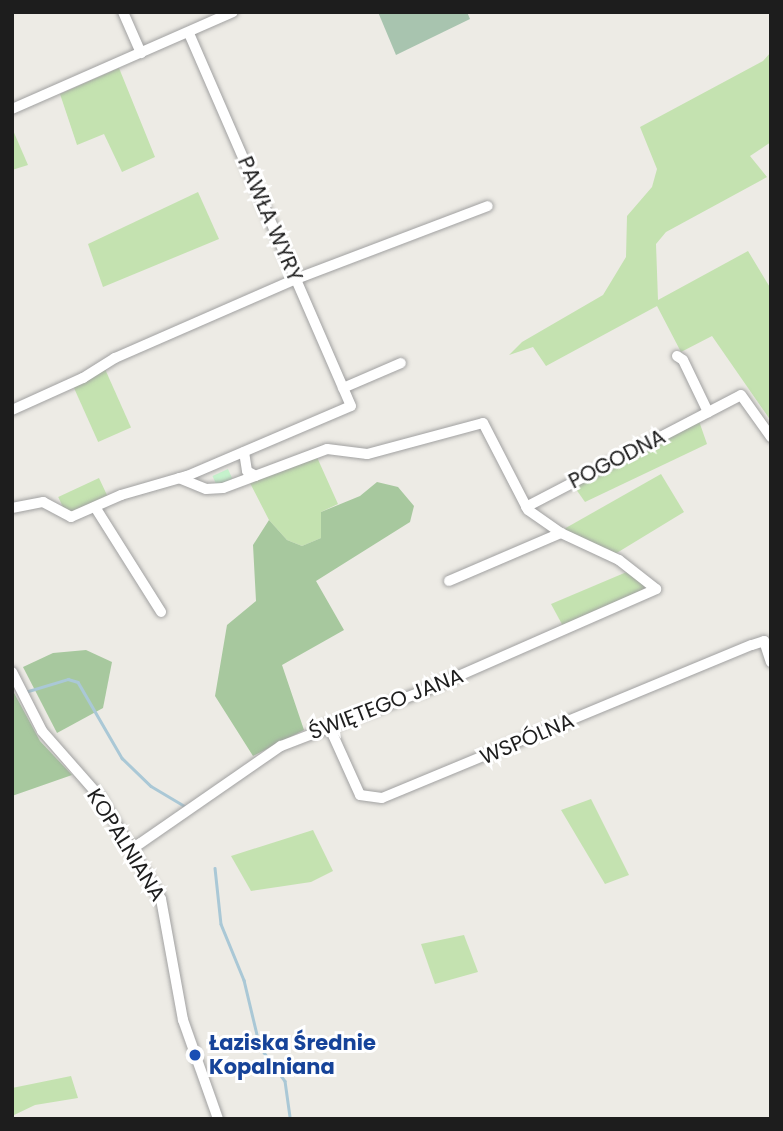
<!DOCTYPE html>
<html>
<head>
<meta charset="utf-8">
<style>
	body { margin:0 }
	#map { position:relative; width:783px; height:1131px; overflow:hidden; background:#edebe5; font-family:Poppins,sans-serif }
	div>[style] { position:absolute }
	.grass>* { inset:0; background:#c4e2b0; transform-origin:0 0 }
	.forest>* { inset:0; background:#a7c89e }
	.cemetery>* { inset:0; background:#a8c4af }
	.park>* { inset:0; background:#c6f3cd; transform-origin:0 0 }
	.stream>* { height:2.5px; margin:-1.25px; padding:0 1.25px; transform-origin:1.25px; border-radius:1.25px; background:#aac8d6 }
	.roads { filter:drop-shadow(0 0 2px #a1a1a1) drop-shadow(0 0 2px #a1a1a1) }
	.minor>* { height:10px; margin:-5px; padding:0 5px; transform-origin:5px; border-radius:5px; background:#fff }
	.dots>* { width:19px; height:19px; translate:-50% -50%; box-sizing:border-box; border:4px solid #fff; border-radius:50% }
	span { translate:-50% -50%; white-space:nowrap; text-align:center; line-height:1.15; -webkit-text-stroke:6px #fff; paint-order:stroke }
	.street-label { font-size:21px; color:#1d1d1d }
	.transit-label { font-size:21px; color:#164399; font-weight:700 }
	.left { translate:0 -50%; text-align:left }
	.frame { position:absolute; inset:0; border:14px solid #1d1d1d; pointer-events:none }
</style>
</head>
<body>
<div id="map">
	<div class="grass">
		<div style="clip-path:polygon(771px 52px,771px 142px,750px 156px,767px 177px,666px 232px,656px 244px,658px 300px,748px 251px,771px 289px,771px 421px,712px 336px,681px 352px,657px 306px,546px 366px,533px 347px,509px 355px,522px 342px,603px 295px,626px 257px,627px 216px,652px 187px,657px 169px,640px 127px,763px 61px)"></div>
		<div style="clip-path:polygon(119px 68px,155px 157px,122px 172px,104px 134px,77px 145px,60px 94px)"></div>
		<div style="clip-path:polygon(12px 128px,28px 165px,12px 170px)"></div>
		<div style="clip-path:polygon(198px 192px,219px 239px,103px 287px,88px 244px)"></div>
		<div style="left:105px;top:369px;width:64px;height:36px;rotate:66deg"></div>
		<div style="clip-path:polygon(699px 421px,707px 444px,585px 502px,573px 485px)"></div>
		<div style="clip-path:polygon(316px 455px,338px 504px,321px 512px,321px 538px,302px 546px,287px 540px,269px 520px,249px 481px)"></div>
		<div style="clip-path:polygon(661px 474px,684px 512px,615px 554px,564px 529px)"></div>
		<div style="left:99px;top:478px;width:21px;height:45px;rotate:65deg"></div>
		<div style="clip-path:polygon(629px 571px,650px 588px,564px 628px,551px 604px)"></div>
		<div style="clip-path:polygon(591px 799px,629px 875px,605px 884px,561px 810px)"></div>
		<div style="clip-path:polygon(313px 830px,333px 871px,311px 882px,251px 891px,231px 856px)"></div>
		<div style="clip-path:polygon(464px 935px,478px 972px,435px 984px,421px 944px)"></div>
		<div style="clip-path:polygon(71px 1076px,78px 1098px,35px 1105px,12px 1116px,12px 1088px)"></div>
	</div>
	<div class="forest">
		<div style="clip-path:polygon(377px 482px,398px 487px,414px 506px,410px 522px,316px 581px,344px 630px,282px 665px,304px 730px,253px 756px,215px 696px,227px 625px,256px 601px,253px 545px,269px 520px,287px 540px,302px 546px,321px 538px,321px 512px,360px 496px)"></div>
		<div style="clip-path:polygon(86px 650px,112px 662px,103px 708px,57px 733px,23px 667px,53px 653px)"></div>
		<div style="clip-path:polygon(12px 689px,40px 741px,72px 775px,12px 796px)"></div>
	</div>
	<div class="cemetery">
		<div style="clip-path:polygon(378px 12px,467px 12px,470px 19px,396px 55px)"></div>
	</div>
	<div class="park">
		<div style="left:228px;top:469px;width:12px;height:17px;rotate:66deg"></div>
	</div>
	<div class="stream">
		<div style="left:25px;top:692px;width:45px;rotate:-16.8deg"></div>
		<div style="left:68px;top:679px;width:10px;rotate:17deg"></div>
		<div style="left:78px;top:682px;width:88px;rotate:59.9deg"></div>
		<div style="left:122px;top:758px;width:40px;rotate:44deg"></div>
		<div style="left:151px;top:786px;width:43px;rotate:30.7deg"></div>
		<div style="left:215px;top:868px;width:56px;rotate:83.9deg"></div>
		<div style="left:221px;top:924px;width:61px;rotate:67.7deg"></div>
		<div style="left:244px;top:980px;width:69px;rotate:76.6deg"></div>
		<div style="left:260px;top:1047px;width:42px;rotate:53.7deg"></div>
		<div style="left:285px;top:1081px;width:35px;rotate:82deg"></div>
	</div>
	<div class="roads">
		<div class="minor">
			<div style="left:123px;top:12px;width:45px;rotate:66.3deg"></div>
			<div style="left:12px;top:109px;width:241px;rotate:-23.7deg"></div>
			<div style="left:677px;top:356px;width:7px;rotate:34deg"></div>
			<div style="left:683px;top:360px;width:58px;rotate:64.3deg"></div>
			<div style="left:343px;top:388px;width:63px;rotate:-23.3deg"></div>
			<div style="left:12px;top:410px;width:78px;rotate:-24.3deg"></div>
			<div style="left:83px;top:378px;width:38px;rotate:-32deg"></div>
			<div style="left:115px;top:358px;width:197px;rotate:-23.6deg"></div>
			<div style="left:296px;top:279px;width:205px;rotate:-20.8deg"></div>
			<div style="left:244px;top:452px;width:19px;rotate:81deg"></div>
			<div style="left:247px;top:471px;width:10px;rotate:29deg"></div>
			<div style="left:95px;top:507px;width:124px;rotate:57.8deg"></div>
			<div style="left:526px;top:507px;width:242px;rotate:-27.5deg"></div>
			<div style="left:741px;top:395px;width:52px;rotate:54.5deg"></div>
			<div style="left:12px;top:508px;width:32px;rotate:-11deg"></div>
			<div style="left:43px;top:502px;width:32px;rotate:28deg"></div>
			<div style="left:71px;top:517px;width:55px;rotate:-23.7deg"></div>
			<div style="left:121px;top:495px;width:69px;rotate:-16.1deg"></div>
			<div style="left:187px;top:476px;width:178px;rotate:-23.1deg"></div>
			<div style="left:351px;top:406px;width:407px;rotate:-113.5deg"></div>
			<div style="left:449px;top:581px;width:122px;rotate:-23.2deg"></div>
			<div style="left:12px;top:672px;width:66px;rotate:63deg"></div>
			<div style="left:42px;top:731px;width:88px;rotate:48.7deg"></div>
			<div style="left:100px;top:797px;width:119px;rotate:59.1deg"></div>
			<div style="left:161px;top:899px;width:123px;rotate:79.7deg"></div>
			<div style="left:183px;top:1020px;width:105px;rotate:70.5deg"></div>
			<div style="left:328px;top:724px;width:78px;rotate:65.7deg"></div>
			<div style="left:360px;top:795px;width:22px;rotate:8deg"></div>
			<div style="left:382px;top:798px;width:400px;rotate:-22.5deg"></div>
			<div style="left:752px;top:645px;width:13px;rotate:-18deg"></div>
			<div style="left:764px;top:641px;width:22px;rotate:72deg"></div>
			<div style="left:132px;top:849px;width:181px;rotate:-34.7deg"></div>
			<div style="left:281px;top:746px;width:161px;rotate:-21.1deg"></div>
			<div style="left:431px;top:688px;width:246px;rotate:-23.7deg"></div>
			<div style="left:656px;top:589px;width:47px;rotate:-141.9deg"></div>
			<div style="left:619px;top:560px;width:64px;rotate:-155deg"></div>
			<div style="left:561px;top:533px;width:40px;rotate:-145.1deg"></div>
			<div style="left:528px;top:510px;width:98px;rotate:-117.3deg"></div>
			<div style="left:483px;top:423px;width:120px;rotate:165deg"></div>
			<div style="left:367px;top:454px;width:40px;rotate:-172.9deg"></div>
			<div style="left:327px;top:449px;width:111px;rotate:159.4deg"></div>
			<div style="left:223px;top:488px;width:17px;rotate:177deg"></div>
			<div style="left:206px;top:489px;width:29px;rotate:-158deg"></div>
		</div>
	</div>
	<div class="dots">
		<div style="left:195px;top:1055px;background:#1a4fb4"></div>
	</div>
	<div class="street-label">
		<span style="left:270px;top:219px;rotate:67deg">PAWŁA WYRY</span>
		<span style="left:617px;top:459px;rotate:-27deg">POGODNA</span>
		<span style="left:386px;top:704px;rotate:-21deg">ŚWIĘTEGO JANA</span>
		<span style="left:527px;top:739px;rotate:-23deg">WSPÓLNA</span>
		<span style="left:126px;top:845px;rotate:58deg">KOPALNIANA</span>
	</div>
	<div class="transit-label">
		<span class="left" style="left:209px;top:1055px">Łaziska Średnie<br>Kopalniana</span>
	</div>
	<div class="frame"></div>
</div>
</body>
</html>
